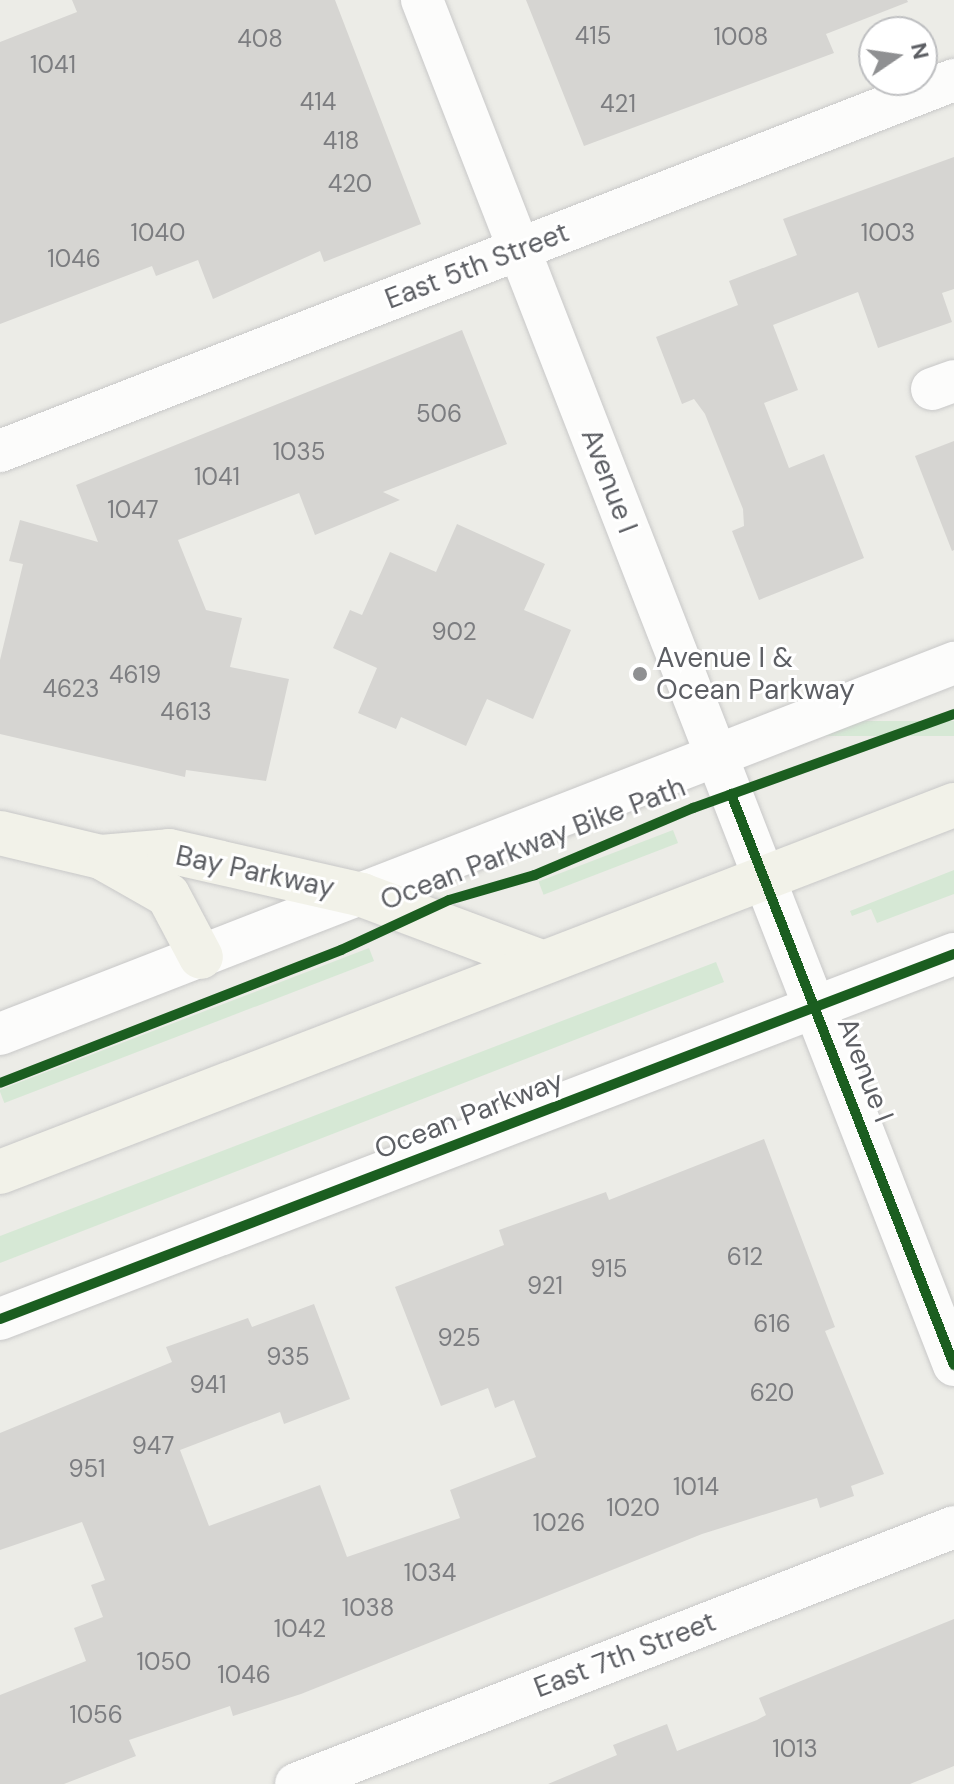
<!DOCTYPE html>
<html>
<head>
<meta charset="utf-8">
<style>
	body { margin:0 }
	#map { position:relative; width:954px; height:1784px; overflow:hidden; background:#ecece7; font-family:"DM Sans",sans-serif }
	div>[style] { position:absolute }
	.green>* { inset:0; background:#d6e8d5; transform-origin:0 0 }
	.building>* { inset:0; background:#d6d5d2 }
	.roads { filter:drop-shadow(0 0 2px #c8c8c8) drop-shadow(0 0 2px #c8c8c8) }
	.minor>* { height:42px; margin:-21px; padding:0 21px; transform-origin:21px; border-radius:21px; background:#fcfcfb }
	.major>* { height:44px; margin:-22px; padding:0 22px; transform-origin:22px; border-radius:22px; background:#f2f2e9 }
	.cycleway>* { height:10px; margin:-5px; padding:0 5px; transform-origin:5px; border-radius:5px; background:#1b5e20 }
	.dots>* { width:22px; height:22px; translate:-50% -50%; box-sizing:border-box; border:4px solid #fff; border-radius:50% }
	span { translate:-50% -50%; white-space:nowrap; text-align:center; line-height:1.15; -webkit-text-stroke:6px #fff; paint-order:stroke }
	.number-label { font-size:24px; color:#7c7d80 }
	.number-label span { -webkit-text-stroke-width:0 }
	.street-label { font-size:28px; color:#5d5f64 }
	.poi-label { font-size:28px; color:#5d5f64 }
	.left { translate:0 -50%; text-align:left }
	.north { position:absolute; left:858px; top:16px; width:80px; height:80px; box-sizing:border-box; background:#fff; border:2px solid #bebfc1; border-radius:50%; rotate:77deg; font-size:22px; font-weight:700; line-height:32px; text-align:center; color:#5d5f64 }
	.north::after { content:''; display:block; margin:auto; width:28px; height:36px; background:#8f9092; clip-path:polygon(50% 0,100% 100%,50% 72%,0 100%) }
</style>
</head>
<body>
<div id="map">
	<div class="green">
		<div style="left:954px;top:721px;width:15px;height:149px;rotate:90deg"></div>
		<div style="left:673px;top:830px;width:14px;height:144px;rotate:69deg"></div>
		<div style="clip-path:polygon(954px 870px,954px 894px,877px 923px,871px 909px,852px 916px,850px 911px)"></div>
		<div style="left:369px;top:948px;width:14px;height:396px;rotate:69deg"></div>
		<div style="clip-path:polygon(716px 962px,724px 982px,0 1263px,0 1236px)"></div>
	</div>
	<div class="building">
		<div style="clip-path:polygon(72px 0,335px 0,421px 224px,324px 262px,320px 251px,213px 299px,198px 260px,156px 276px,152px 266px,0 324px,0 42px,77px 12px)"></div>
		<div style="clip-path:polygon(526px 0,907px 0,908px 2px,826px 34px,834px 53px,584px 146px)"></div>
		<div style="clip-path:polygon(954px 157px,954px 289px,942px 293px,952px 322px,878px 348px,858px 292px,773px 325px,798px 390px,764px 403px,789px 468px,824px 454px,864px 558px,759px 600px,732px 531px,744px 526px,743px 509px,705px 414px,694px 399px,682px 404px,656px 337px,738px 305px,729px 281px,797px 255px,783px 219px)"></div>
		<div style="clip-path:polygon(462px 330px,507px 444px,383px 492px,400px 500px,315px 535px,299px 493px,178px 540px,206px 610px,242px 618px,230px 667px,289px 679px,266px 781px,186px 770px,185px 777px,0 734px,0 660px,23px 564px,9px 561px,20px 520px,98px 542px,76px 485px)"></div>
		<div style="clip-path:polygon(954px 441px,954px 550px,952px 551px,915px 456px)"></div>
		<div style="clip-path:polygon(457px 524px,545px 564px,524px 610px,571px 630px,533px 719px,487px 699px,466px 746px,401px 717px,396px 729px,358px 713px,377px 668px,333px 648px,350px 610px,362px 615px,390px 552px,436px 572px)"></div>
		<div style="clip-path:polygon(764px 1139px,835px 1327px,825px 1331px,884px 1474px,851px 1486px,854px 1496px,820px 1508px,817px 1498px,702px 1534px,301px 1694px,233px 1716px,230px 1706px,129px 1740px,136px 1756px,64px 1784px,0 1784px,0 1695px,86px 1661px,74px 1628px,103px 1617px,91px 1585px,105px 1580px,82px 1522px,0 1550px,0 1433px,172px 1362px,166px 1347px,248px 1318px,252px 1327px,314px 1304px,350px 1399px,284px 1424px,280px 1412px,180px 1450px,209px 1526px,320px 1485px,347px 1557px,460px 1518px,450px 1490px,536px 1457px,514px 1400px,495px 1408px,488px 1388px,441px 1406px,395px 1287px,504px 1245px,499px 1230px,606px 1192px,609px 1200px)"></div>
		<div style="clip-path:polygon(954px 1619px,954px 1766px,910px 1784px,548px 1784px,617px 1755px,613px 1745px,667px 1724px,677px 1751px,757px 1720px,766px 1715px,759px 1698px)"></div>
	</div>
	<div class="roads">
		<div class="minor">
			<div style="left:422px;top:0;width:1465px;rotate:68.71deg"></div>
			<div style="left:932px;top:389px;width:23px;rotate:-20deg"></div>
			<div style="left:0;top:451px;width:1024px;rotate:-21.25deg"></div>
			<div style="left:0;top:1034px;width:1024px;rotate:-21.25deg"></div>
			<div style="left:0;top:1319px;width:1021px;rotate:-20.94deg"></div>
			<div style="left:296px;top:1784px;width:706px;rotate:-21.33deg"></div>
		</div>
		<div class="major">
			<div style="left:0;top:833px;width:104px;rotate:13.4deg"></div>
			<div style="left:101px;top:857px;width:77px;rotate:29.6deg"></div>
			<div style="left:168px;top:895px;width:70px;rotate:62deg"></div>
			<div style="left:101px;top:857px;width:68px;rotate:-5deg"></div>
			<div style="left:169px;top:851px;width:198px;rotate:12.8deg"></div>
			<div style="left:362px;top:895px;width:191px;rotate:20.5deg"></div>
			<div style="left:0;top:1172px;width:1022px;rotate:-21.04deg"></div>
		</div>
	</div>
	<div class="cycleway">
		<div style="left:731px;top:794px;width:613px;rotate:68.67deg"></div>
		<div style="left:0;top:1083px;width:366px;rotate:-21.3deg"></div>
		<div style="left:341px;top:950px;width:119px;rotate:-24.8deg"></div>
		<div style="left:449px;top:900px;width:90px;rotate:-16.2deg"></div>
		<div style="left:535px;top:875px;width:172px;rotate:-23deg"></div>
		<div style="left:693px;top:808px;width:277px;rotate:-19.8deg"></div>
		<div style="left:0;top:1319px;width:1021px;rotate:-20.94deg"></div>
	</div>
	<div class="dots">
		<div style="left:640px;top:674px;background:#8f9092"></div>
	</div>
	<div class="number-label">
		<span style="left:593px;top:36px">415</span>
		<span style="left:741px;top:37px">1008</span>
		<span style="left:260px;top:39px">408</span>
		<span style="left:53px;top:65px">1041</span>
		<span style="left:318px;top:102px">414</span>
		<span style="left:618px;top:104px">421</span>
		<span style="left:341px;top:141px">418</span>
		<span style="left:350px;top:184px">420</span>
		<span style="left:158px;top:233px">1040</span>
		<span style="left:888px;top:233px">1003</span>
		<span style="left:74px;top:259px">1046</span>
		<span style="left:439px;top:414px">506</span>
		<span style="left:299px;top:452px">1035</span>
		<span style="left:217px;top:477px">1041</span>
		<span style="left:133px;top:510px">1047</span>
		<span style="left:454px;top:632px">902</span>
		<span style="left:135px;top:675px">4619</span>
		<span style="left:71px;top:689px">4623</span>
		<span style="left:186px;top:712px">4613</span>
		<span style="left:745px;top:1257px">612</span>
		<span style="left:609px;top:1269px">915</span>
		<span style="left:545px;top:1286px">921</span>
		<span style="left:772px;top:1324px">616</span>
		<span style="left:459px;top:1338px">925</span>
		<span style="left:288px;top:1357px">935</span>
		<span style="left:208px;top:1385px">941</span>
		<span style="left:772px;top:1393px">620</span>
		<span style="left:153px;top:1446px">947</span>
		<span style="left:87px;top:1469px">951</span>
		<span style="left:696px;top:1487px">1014</span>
		<span style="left:633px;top:1508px">1020</span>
		<span style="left:559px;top:1523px">1026</span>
		<span style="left:430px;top:1573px">1034</span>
		<span style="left:368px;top:1608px">1038</span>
		<span style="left:300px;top:1629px">1042</span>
		<span style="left:164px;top:1662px">1050</span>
		<span style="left:244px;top:1675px">1046</span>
		<span style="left:96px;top:1715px">1056</span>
		<span style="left:795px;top:1749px">1013</span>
	</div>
	<div class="street-label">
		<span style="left:477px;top:266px;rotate:-21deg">East 5th Street</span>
		<span style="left:609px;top:481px;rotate:69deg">Avenue I</span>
		<span style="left:533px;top:844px;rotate:-21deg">Ocean Parkway Bike Path</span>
		<span style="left:255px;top:872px;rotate:12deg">Bay Parkway</span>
		<span style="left:865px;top:1070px;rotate:69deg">Avenue I</span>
		<span style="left:469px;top:1115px;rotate:-21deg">Ocean Parkway</span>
		<span style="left:625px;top:1655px;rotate:-21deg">East 7th Street</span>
	</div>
	<div class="poi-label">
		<span class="left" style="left:656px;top:674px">Avenue I &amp;<br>Ocean Parkway</span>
	</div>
	<div class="north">N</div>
</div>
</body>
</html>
